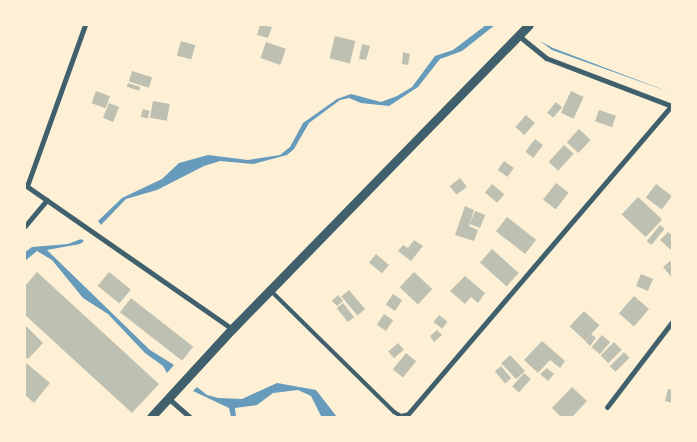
<!DOCTYPE html>
<html>
<head>
<meta charset="utf-8">
<style>
	body { margin:0 }
	#map { position:relative; width:697px; height:442px; overflow:hidden; background:#fdf0d5; font-family:Merriweather,serif }
	div>[style] { position:absolute }
	.water>* { inset:0; background:#669bbc }
	.building>* { inset:0; background:#bec0b2; transform-origin:0 0 }
	.service>* { height:4px; margin:-2px; padding:0 2px; transform-origin:2px; border-radius:2px; background:#3f606c }
	.minor>* { height:5px; margin:-2.5px; padding:0 2.5px; transform-origin:2.5px; border-radius:2.5px; background:#3f606c }
	.tertiary>* { height:9px; margin:-4.5px; padding:0 4.5px; transform-origin:4.5px; border-radius:4.5px; background:#3f606c }
	span { translate:-50% -50%; white-space:nowrap; text-align:center; line-height:1.15; -webkit-text-stroke:5px #fdf0d5; paint-order:stroke }
	.frame { position:absolute; inset:0; border:26px solid #fdf0d5; pointer-events:none }
</style>
</head>
<body>
<div id="map">
	<div class="water">
		<div style="clip-path:polygon(486px 25px,495px 25px,462px 51px,440px 59px,418px 87px,389px 106px,361px 103px,349px 98px,340px 100px,309px 123px,294px 149px,287px 155px,253px 164px,220px 161px,204px 166px,157px 190px,126px 199px,101px 225px,98px 221px,122px 198px,162px 179px,179px 163px,208px 155px,248px 160px,280px 155px,290px 147px,303px 123px,337px 99px,351px 94px,381px 102px,397px 96px,412px 87px,435px 56px,453px 50px)"></div>
		<div style="clip-path:polygon(540px 41px,553px 48px,672px 93px,552px 50px)"></div>
		<div style="clip-path:polygon(81px 239px,84px 241px,80px 244px,47px 250px,150px 350px,174px 365px,167px 373px,163px 366px,145px 353px,108px 314px,83px 298px,52px 260px,37px 251px,25px 261px,25px 252px,32px 247px,68px 244px)"></div>
		<div style="clip-path:polygon(277px 383px,316px 390px,337px 417px,321px 416px,311px 396px,298px 390px,273px 393px,257px 405px,235px 408px,236px 417px,231px 417px,229px 408px,193px 391px,197px 387px,207px 395px,218px 398px,242px 399px)"></div>
	</div>
	<div class="building">
		<div style="clip-path:polygon(260px 25px,272px 27px,268px 38px,257px 35px)"></div>
		<div style="left:335px;top:36px;width:21px;height:23px;rotate:14deg"></div>
		<div style="left:181px;top:41px;width:15px;height:15px;rotate:16deg"></div>
		<div style="left:266px;top:42px;width:21px;height:17px;rotate:19deg"></div>
		<div style="clip-path:polygon(362px 44px,370px 46px,366px 60px,359px 59px)"></div>
		<div style="clip-path:polygon(403px 52px,410px 54px,408px 65px,402px 64px)"></div>
		<div style="left:132px;top:71px;width:21px;height:11px;rotate:17deg"></div>
		<div style="left:128px;top:83px;width:13px;height:4px;rotate:18deg"></div>
		<div style="left:96px;top:91px;width:15px;height:13px;rotate:20deg"></div>
		<div style="left:571px;top:91px;width:14px;height:24px;rotate:25deg"></div>
		<div style="left:153px;top:101px;width:17px;height:17px;rotate:10deg"></div>
		<div style="left:556px;top:102px;width:8px;height:14px;rotate:40deg"></div>
		<div style="left:109px;top:103px;width:11px;height:16px;rotate:22deg"></div>
		<div style="left:143px;top:109px;width:7px;height:8px;rotate:16deg"></div>
		<div style="left:599px;top:110px;width:18px;height:12px;rotate:19deg"></div>
		<div style="left:526px;top:115px;width:12px;height:16px;rotate:42deg"></div>
		<div style="left:579px;top:129px;width:16px;height:18px;rotate:43deg"></div>
		<div style="left:535px;top:139px;width:10px;height:16px;rotate:37deg"></div>
		<div style="left:564px;top:145px;width:13px;height:23px;rotate:42deg"></div>
		<div style="left:504px;top:161px;width:12px;height:11px;rotate:35deg"></div>
		<div style="left:460px;top:178px;width:11px;height:13px;rotate:52deg"></div>
		<div style="left:556px;top:183px;width:16px;height:21px;rotate:38deg"></div>
		<div style="left:492px;top:184px;width:16px;height:11px;rotate:40deg"></div>
		<div style="left:656px;top:184px;width:20px;height:17px;rotate:37deg"></div>
		<div style="left:638px;top:197px;width:33px;height:24px;rotate:43deg"></div>
		<div style="clip-path:polygon(465px 206px,474px 210px,469px 226px,478px 230px,474px 241px,455px 235px)"></div>
		<div style="left:475px;top:211px;width:11px;height:14px;rotate:22deg"></div>
		<div style="left:507px;top:217px;width:37px;height:18px;rotate:38deg"></div>
		<div style="left:660px;top:225px;width:6px;height:21px;rotate:39deg"></div>
		<div style="clip-path:polygon(668px 232px,672px 235px,672px 251px,660px 240px)"></div>
		<div style="clip-path:polygon(414px 240px,423px 246px,411px 261px,398px 251px,403px 245px,408px 248px)"></div>
		<div style="left:492px;top:249px;width:36px;height:18px;rotate:42deg"></div>
		<div style="left:376px;top:254px;width:17px;height:11px;rotate:40deg"></div>
		<div style="clip-path:polygon(670px 261px,672px 264px,672px 278px,663px 267px)"></div>
		<div style="clip-path:polygon(37px 272px,159px 384px,132px 413px,25px 315px,25px 286px)"></div>
		<div style="left:109px;top:272px;width:28px;height:18px;rotate:39deg"></div>
		<div style="left:414px;top:272px;width:25px;height:21px;rotate:43deg"></div>
		<div style="left:641px;top:274px;width:13px;height:13px;rotate:23deg"></div>
		<div style="clip-path:polygon(465px 276px,485px 293px,478px 303px,471px 297px,465px 304px,450px 291px)"></div>
		<div style="left:349px;top:290px;width:25px;height:10px;rotate:50deg"></div>
		<div style="left:393px;top:294px;width:11px;height:13px;rotate:34deg"></div>
		<div style="clip-path:polygon(338px 295px,343px 301px,337px 306px,332px 301px)"></div>
		<div style="left:634px;top:296px;width:20px;height:23px;rotate:41deg"></div>
		<div style="left:131px;top:298px;width:79px;height:18px;rotate:38deg"></div>
		<div style="left:343px;top:303px;width:18px;height:8px;rotate:52deg"></div>
		<div style="left:584px;top:311px;width:21px;height:21px;rotate:43deg"></div>
		<div style="left:384px;top:314px;width:11px;height:13px;rotate:34deg"></div>
		<div style="left:439px;top:315px;width:11px;height:9px;rotate:38deg"></div>
		<div style="clip-path:polygon(25px 325px,43px 343px,28px 359px,25px 357px)"></div>
		<div style="clip-path:polygon(437px 330px,442px 335px,434px 342px,430px 336px)"></div>
		<div style="clip-path:polygon(591px 334px,596px 338px,590px 346px,585px 341px)"></div>
		<div style="left:602px;top:335px;width:11px;height:16px;rotate:41deg"></div>
		<div style="clip-path:polygon(542px 341px,565px 361px,560px 368px,550px 360px,538px 373px,524px 360px)"></div>
		<div style="left:614px;top:342px;width:11px;height:19px;rotate:45deg"></div>
		<div style="left:398px;top:343px;width:9px;height:13px;rotate:49deg"></div>
		<div style="left:624px;top:352px;width:8px;height:20px;rotate:45deg"></div>
		<div style="left:406px;top:353px;width:13px;height:21px;rotate:39deg"></div>
		<div style="left:510px;top:355px;width:22px;height:12px;rotate:47deg"></div>
		<div style="clip-path:polygon(25px 362px,50px 383px,34px 403px,25px 395px)"></div>
		<div style="left:501px;top:366px;width:16px;height:8px;rotate:50deg"></div>
		<div style="clip-path:polygon(547px 368px,554px 374px,548px 381px,540px 374px)"></div>
		<div style="left:524px;top:373px;width:9px;height:18px;rotate:41deg"></div>
		<div style="clip-path:polygon(572px 387px,587px 401px,572px 417px,561px 417px,552px 408px)"></div>
		<div style="clip-path:polygon(668px 389px,672px 390px,672px 403px,665px 401px)"></div>
	</div>
	<div class="service">
		<div style="left:270px;top:290px;width:174px;rotate:44.5deg"></div>
		<div style="left:394px;top:412px;width:8px;rotate:30deg"></div>
	</div>
	<div class="minor">
		<div style="left:519px;top:36px;width:35px;rotate:39deg"></div>
		<div style="left:546px;top:58px;width:135px;rotate:20.9deg"></div>
		<div style="left:25px;top:185px;width:252px;rotate:34.8deg"></div>
		<div style="left:27px;top:186px;width:171px;rotate:-70.2deg"></div>
		<div style="left:25px;top:226px;width:34px;rotate:-50deg"></div>
		<div style="left:168px;top:398px;width:29px;rotate:41deg"></div>
		<div style="left:607px;top:407px;width:107px;rotate:-52.6deg"></div>
		<div style="left:401px;top:416px;width:7px;rotate:-16deg"></div>
		<div style="left:408px;top:414px;width:406px;rotate:-49.5deg"></div>
	</div>
	<div class="tertiary">
		<div style="left:151px;top:417px;width:120px;rotate:-47.4deg"></div>
		<div style="left:232px;top:329px;width:425px;rotate:-45.7deg"></div>
	</div>
	<div class="frame"></div>
</div>
</body>
</html>
